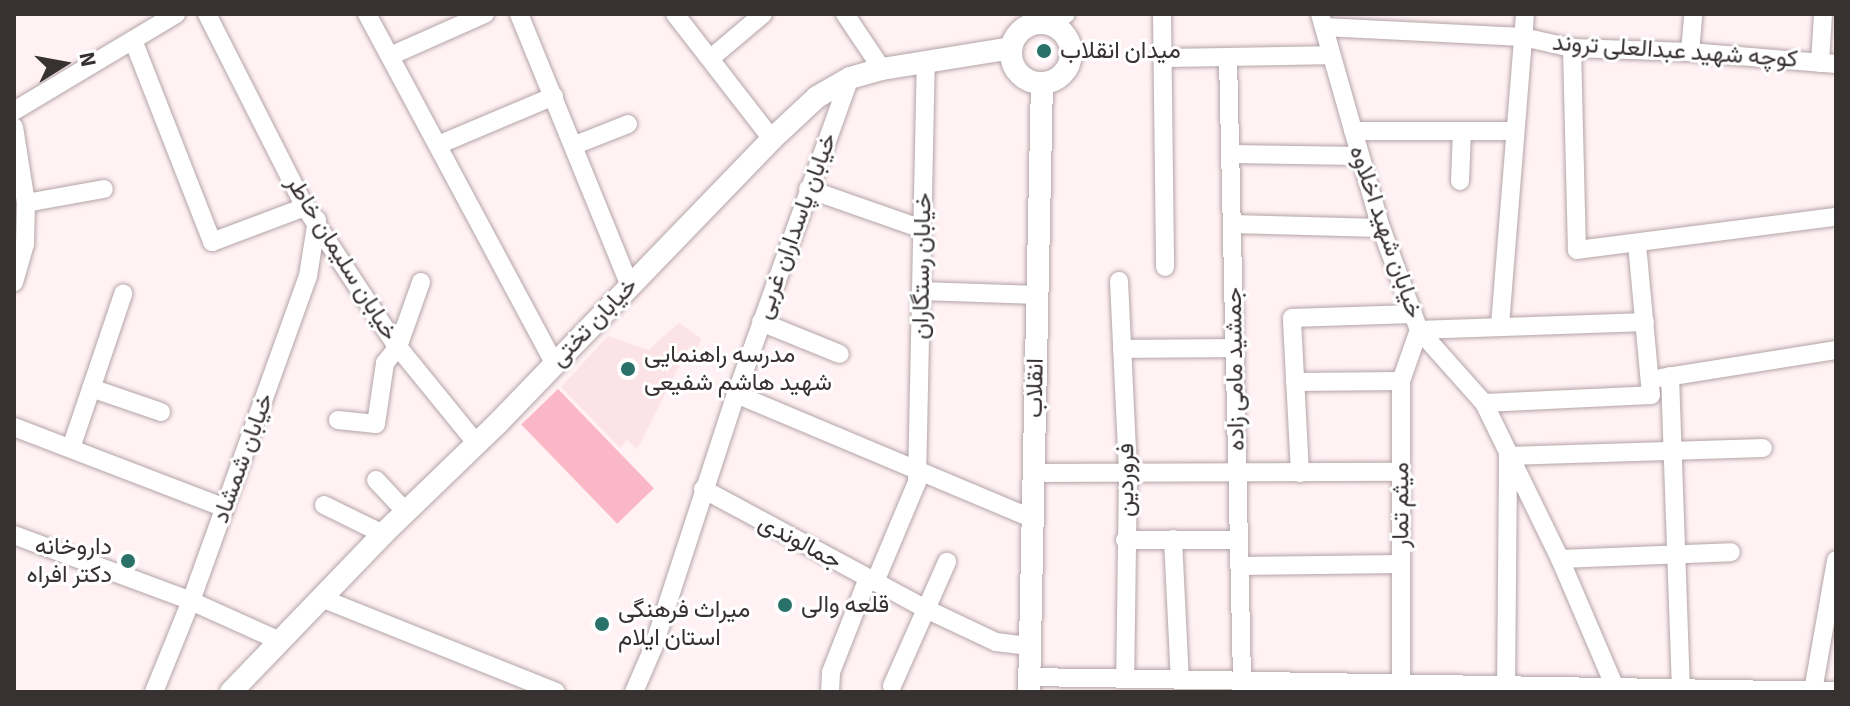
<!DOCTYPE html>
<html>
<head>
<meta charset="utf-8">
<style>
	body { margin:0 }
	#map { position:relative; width:1850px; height:706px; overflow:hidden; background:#fff1f4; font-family:"Source Sans 3",Vazirmatn,sans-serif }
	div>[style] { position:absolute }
	.built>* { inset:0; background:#fce3e7 }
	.green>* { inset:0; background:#fab8c6; transform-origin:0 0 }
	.roads { filter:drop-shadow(0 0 2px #b4a4a7) drop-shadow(0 0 2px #b4a4a7) }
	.minor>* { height:18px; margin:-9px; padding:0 9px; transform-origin:9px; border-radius:9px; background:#fff }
	.major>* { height:22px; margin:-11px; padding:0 11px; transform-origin:11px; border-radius:11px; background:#fff }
	.major>.ring { margin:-11px; padding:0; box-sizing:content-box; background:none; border:22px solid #fff; border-radius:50% }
	.dots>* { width:22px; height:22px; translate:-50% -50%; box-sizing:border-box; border:4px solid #fff; border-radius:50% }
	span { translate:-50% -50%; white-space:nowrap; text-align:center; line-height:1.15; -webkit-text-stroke:6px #fff; paint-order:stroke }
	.poi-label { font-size:24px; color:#373132 }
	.left { translate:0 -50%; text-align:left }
	.right { translate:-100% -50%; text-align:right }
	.street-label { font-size:24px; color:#373132 }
	.frame { position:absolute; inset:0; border:16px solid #373132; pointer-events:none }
	.north { position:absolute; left:24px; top:24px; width:80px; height:80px; -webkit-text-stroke:6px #fff; paint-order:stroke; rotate:79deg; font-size:22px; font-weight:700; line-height:32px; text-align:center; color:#373132 }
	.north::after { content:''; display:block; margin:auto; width:28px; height:36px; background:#373132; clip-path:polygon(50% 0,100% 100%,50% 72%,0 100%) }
</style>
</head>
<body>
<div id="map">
	<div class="built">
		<div style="clip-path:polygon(679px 323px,701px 339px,697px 350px,689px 347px,637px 449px,627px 440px,620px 448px,561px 387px,608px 336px,648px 350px)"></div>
	</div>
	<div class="green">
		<div style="left:558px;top:389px;width:138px;height:51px;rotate:46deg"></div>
	</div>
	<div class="roads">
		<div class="minor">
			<div style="left:207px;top:14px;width:216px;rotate:63.1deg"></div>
			<div style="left:305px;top:207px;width:162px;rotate:56.6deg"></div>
			<div style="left:394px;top:342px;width:132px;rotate:50.9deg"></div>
			<div style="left:367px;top:14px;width:396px;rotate:61.8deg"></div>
			<div style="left:519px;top:14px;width:292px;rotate:67.8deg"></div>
			<div style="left:675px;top:14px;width:158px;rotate:52.2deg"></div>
			<div style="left:845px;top:14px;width:66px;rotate:56.1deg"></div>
			<div style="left:1162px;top:14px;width:253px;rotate:89.3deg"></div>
			<div style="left:1320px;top:14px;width:223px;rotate:74.1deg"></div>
			<div style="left:1381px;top:228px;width:109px;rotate:69.6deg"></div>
			<div style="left:1419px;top:330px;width:98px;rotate:48.3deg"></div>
			<div style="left:1484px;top:403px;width:174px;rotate:64deg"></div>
			<div style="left:1560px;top:559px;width:145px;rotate:66.8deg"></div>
			<div style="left:1052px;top:24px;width:17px;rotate:-36deg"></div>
			<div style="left:1324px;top:27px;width:199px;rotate:2.9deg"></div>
			<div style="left:1523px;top:37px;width:50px;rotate:12.7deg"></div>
			<div style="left:1572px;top:48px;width:118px;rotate:1.9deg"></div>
			<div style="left:1690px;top:52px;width:146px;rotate:4.7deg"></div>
			<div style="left:133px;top:40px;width:217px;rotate:68.6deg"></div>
			<div style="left:212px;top:242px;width:99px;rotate:-20.6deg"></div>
			<div style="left:1572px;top:48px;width:202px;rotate:88.6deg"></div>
			<div style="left:1577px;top:250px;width:261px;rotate:-7.3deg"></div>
			<div style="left:1690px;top:52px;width:38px;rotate:-85deg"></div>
			<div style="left:390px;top:56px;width:104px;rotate:-23.9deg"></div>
			<div style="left:1228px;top:57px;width:624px;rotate:88.71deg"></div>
			<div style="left:711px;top:58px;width:68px;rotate:-40.2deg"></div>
			<div style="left:1163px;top:58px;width:168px;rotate:-1deg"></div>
			<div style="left:1820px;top:63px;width:49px;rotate:-86.5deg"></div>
			<div style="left:14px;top:111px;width:189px;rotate:-30.9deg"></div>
			<div style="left:14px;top:127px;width:77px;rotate:81deg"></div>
			<div style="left:26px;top:203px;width:41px;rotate:91.4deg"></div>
			<div style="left:25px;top:244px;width:40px;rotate:106deg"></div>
			<div style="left:1353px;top:131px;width:161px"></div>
			<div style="left:438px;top:145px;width:126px;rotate:-22.9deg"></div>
			<div style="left:575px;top:145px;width:57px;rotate:-21.6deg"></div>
			<div style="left:1230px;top:154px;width:130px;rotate:0.9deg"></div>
			<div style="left:1460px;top:181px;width:50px;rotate:-87.7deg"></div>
			<div style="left:808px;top:189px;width:121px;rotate:19.3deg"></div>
			<div style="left:26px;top:203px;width:79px;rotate:-10.2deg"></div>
			<div style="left:1232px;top:224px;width:149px;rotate:1.5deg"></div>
			<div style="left:1119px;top:281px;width:193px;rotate:87.3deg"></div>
			<div style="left:1128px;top:474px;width:205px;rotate:90.8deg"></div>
			<div style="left:922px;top:291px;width:115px;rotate:2deg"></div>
			<div style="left:761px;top:322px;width:85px;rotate:22.1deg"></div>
			<div style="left:1500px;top:325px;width:312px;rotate:-85.4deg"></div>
			<div style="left:1122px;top:349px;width:112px;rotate:-0.5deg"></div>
			<div style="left:1670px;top:376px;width:312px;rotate:88deg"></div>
			<div style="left:1661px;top:378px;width:177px;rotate:-9.1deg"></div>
			<div style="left:1295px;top:382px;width:106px;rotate:-0.5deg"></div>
			<div style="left:91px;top:388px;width:74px;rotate:18.9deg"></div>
			<div style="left:736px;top:394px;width:322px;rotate:22.8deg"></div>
			<div style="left:1484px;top:403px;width:167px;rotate:-2.7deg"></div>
			<div style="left:1651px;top:395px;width:151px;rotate:-95.3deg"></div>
			<div style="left:338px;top:420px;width:38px;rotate:6deg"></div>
			<div style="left:376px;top:424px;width:62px;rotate:-81.6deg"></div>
			<div style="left:385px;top:363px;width:21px;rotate:-51deg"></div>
			<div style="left:398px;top:347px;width:69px;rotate:-70.5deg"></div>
			<div style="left:14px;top:427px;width:226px;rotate:21deg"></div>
			<div style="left:71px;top:448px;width:163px;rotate:-71.3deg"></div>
			<div style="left:1034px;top:473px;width:367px;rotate:-0.2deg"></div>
			<div style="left:1300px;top:473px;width:155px;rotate:-93deg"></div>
			<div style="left:1292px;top:318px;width:121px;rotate:-1.9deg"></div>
			<div style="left:376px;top:480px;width:44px;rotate:46.8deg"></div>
			<div style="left:703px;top:489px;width:253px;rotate:28.3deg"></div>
			<div style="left:926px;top:609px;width:77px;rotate:25.2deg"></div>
			<div style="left:996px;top:642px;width:34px;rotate:7deg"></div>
			<div style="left:324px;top:505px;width:66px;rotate:26.2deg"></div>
			<div style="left:14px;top:535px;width:189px;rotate:20.4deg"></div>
			<div style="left:191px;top:601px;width:98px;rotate:24.2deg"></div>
			<div style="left:1173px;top:539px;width:141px;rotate:87.2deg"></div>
			<div style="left:1125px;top:540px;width:114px"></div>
			<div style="left:1560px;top:559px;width:171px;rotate:-2.3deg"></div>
			<div style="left:1239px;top:566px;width:162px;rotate:-0.7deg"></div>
			<div style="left:875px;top:582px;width:108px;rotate:-67.2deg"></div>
			<div style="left:917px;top:482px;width:420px;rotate:-88.8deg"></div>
			<div style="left:321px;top:598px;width:253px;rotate:21.8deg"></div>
			<div style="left:1029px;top:677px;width:807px;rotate:0.99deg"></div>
			<div style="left:892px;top:686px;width:136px;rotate:-66.1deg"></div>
			<div style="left:1813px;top:691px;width:133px;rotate:-80deg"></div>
			<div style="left:154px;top:692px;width:98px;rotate:-67.9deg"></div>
			<div style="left:191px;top:601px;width:345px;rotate:-70.2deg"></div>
			<div style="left:308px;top:276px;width:57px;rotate:-80.9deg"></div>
			<div style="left:634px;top:692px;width:48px;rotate:-66.6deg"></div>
			<div style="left:653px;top:648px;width:267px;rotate:-71.9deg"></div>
			<div style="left:736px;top:394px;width:336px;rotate:-70.2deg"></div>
			<div style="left:830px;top:692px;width:20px;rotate:-87deg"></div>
			<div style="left:831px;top:672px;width:101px;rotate:-68.5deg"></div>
			<div style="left:1401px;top:692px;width:311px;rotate:-90deg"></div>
			<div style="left:1401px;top:381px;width:54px;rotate:-70.6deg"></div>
			<div style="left:1419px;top:330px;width:226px;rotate:-2deg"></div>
			<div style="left:1506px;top:692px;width:236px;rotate:-89.5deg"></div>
			<div style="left:1508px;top:456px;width:255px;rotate:-1.8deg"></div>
		</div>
		<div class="major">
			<div class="ring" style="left:1011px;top:23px;width:38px;height:38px"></div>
			<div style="left:231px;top:692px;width:219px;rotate:-46.1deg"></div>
			<div style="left:383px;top:534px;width:158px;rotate:-44deg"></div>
			<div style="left:497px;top:424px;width:396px;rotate:-46deg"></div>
			<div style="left:772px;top:139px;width:62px;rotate:-43deg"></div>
			<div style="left:817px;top:97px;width:38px;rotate:-30deg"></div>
			<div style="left:850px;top:78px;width:33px;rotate:-16deg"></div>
			<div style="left:882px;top:69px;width:131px;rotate:-9.2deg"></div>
			<div style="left:1029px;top:692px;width:608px;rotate:-88.78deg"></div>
			<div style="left:1813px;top:692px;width:1px;rotate:-90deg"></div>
		</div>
	</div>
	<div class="dots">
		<div style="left:1044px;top:51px;background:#2a7169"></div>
		<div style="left:628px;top:369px;background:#2a7169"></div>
		<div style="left:128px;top:561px;background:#2a7169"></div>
		<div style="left:785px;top:605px;background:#2a7169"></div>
		<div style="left:602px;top:624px;background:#2a7169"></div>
	</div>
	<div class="poi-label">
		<span class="left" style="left:1060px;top:51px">میدان انقلاب</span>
		<span class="left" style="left:644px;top:369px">مدرسه راهنمایی<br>شهید هاشم شفیعی</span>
		<span class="right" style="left:112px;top:561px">داروخانه<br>دکتر افراه</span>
		<span class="left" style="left:801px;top:605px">قلعه والی</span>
		<span class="left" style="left:618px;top:624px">میراث فرهنگی<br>استان ایلام</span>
	</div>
	<div class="street-label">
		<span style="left:1675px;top:51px;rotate:4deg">کوچه شهید عبدالعلی تروند</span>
		<span style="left:796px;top:226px;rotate:-70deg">خیابان پاسداران غربی</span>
		<span style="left:1386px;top:232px;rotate:71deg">خیابان شهید اخلاوه</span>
		<span style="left:342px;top:258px;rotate:58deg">خیابان سلیمان خاطر</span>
		<span style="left:922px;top:266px;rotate:-89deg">خیابان رستگاران</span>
		<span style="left:594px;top:322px;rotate:-46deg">خیابان تختی</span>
		<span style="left:1235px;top:369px;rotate:-91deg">جمشید مامی زاده</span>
		<span style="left:1035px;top:388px;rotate:-89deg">انقلاب</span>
		<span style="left:243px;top:458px;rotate:-70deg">خیابان شمشاد</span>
		<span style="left:1126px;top:480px;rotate:-90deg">فروردین</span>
		<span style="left:1401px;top:505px;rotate:-90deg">میثم تمار</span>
		<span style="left:800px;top:542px;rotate:28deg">جمالوندی</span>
	</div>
	<div class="frame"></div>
	<div class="north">N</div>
</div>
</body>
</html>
